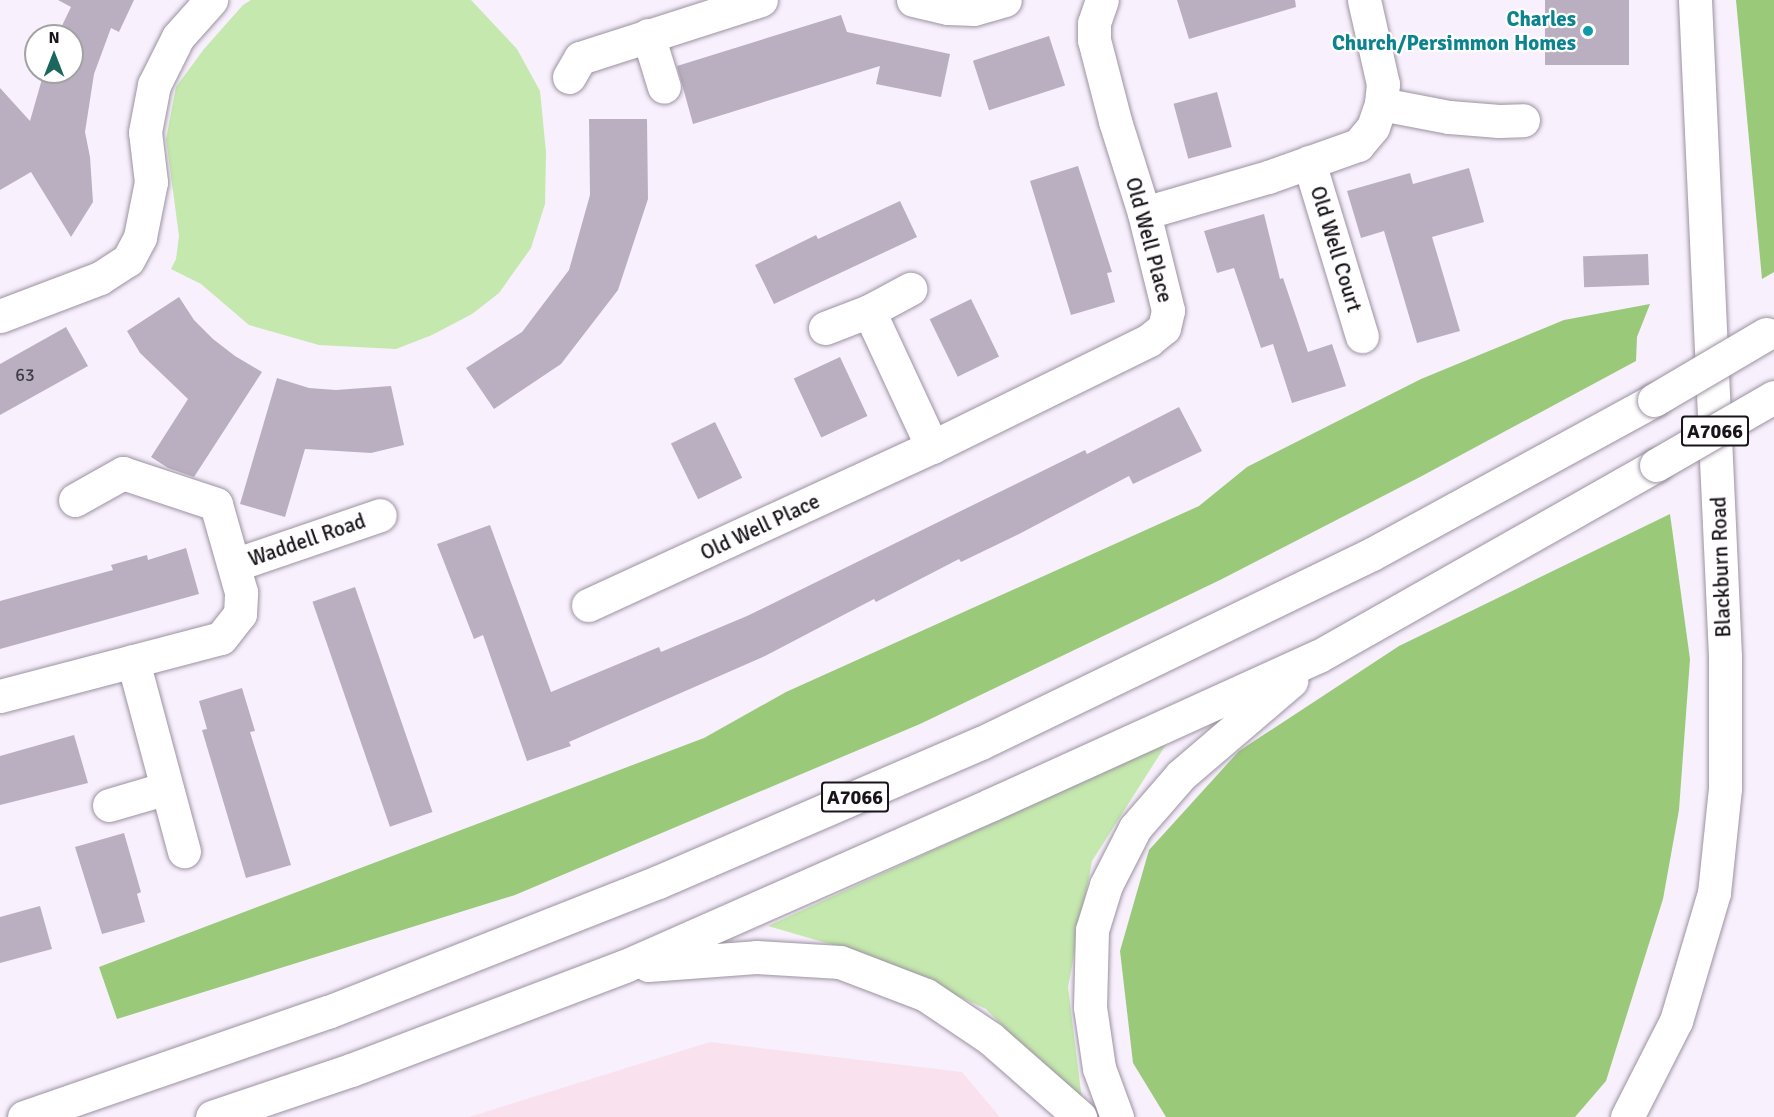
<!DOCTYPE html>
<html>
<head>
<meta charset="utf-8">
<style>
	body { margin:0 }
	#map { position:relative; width:1774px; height:1117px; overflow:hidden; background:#f8f0fd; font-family:Signika,sans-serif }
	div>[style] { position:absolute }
	.commercial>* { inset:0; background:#f9e2ee }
	.green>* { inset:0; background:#c4e8ad }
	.forest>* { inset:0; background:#9ac97a }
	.building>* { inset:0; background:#baafc0; transform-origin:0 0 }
	.roads { filter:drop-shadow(0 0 2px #9c92a1) drop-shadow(0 0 2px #9c92a1) }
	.street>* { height:33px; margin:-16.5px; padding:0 16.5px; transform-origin:16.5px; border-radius:16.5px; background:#fff }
	.secondary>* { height:33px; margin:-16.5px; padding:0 16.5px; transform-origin:16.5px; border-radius:16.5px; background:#fff }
	.primary>* { height:33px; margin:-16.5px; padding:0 16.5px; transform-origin:16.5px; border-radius:16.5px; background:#fff }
	.bridges { filter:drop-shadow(0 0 2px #9c92a1) drop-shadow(0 0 2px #9c92a1) }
	.primary-bridge>* { height:33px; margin:-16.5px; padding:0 16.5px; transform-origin:16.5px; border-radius:16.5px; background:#fff }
	.dots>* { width:16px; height:16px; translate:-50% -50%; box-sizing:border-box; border:3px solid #fff; border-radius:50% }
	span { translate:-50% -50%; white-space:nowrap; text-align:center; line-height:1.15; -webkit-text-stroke:4.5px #fff; paint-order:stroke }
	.number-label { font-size:18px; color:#403b44 }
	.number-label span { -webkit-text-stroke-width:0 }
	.shield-label span { padding:2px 4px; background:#fff; border:2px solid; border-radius:4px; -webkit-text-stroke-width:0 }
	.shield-label { font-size:20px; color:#18141a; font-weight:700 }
	.culture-label { font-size:21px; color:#0d838f; font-weight:700 }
	.right { translate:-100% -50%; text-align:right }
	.street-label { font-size:21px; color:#18141a }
	.north { position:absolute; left:24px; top:24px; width:60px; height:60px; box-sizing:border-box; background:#fff; border:2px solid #a3a1a3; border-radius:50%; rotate:0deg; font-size:16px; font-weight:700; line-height:24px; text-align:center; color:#18141a }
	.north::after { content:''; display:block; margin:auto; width:21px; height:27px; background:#1b665d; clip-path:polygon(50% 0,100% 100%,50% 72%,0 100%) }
</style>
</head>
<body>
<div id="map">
	<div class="commercial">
		<div style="clip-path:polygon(710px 1042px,962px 1072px,1000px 1117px,469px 1117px)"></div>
	</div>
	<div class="green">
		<div style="clip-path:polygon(251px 0,471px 0,517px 49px,540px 91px,546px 152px,545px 204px,531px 248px,499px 293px,472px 314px,432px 335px,396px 349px,319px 345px,249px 325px,201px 284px,171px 269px,176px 259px,179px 236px,166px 139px,176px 87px,204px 49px,243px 5px)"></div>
		<div style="clip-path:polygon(1167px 743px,1092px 861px,1068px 987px,1083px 1108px,986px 1009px,871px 956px,768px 926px)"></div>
	</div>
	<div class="forest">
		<div style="clip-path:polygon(1736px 0,1774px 0,1774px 272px,1762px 279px)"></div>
		<div style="clip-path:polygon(1650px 304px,1637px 337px,1636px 361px,1420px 477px,1220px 580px,920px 724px,515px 895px,117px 1019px,99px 967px,704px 738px,786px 692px,1199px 506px,1247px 467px,1421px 379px,1564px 320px)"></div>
		<div style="clip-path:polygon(1670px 514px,1690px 659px,1679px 810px,1663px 899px,1606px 1081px,1575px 1117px,1166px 1117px,1133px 1063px,1120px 951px,1149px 850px,1239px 751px,1399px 646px)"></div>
	</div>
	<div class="building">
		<div style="clip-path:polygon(58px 0,134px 0,119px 32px,111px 28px,94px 74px,85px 132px,90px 157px,93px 202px,71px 237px,31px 172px,0 190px,0 88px,30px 121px,44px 72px,72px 72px,72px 36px,57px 36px,71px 7px)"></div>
		<div style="clip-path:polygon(1177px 0,1295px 0,1296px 7px,1189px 39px)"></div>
		<div style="left:1545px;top:0;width:84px;height:65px"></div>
		<div style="clip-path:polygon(841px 15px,847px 32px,950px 54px,941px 97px,876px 84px,880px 66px,693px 124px,677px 66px)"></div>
		<div style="left:1049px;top:36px;width:52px;height:80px;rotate:72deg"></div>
		<div style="left:1217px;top:92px;width:57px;height:45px;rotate:75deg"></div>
		<div style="clip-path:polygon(589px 119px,647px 119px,648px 199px,618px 290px,561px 364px,494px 409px,466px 368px,522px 332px,569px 270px,590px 195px)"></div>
		<div style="clip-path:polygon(1078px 166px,1112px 272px,1107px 273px,1115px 302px,1071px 315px,1030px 181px)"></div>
		<div style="clip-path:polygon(1469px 168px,1484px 222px,1432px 237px,1460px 331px,1417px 343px,1384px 231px,1361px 238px,1347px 191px,1410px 173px,1413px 184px)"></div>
		<div style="clip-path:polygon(900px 201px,917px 237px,774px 304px,755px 265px,816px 235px,818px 239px)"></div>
		<div style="clip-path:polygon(1264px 214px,1280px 279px,1283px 278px,1308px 352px,1332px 344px,1346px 386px,1292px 403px,1273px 344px,1261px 348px,1234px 268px,1217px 273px,1204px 231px)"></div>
		<div style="left:1648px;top:254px;width:31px;height:65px;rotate:88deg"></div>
		<div style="clip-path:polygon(179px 297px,194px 320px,213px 339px,235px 356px,262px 372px,194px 477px,168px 468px,151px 457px,188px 399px,140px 353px,127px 331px)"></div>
		<div style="left:971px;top:299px;width:64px;height:46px;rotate:64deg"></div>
		<div style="clip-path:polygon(66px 327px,88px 366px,0 415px,0 364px)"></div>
		<div style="left:840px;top:357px;width:65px;height:51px;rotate:65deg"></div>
		<div style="clip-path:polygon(277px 378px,309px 388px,336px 390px,391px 386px,404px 445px,371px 453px,305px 449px,285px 517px,240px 504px)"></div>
		<div style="clip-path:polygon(1179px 407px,1202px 451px,1133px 484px,1129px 476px,1021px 533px,961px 562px,959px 559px,876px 602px,874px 599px,765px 656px,569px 742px,571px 746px,527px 761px,483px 635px,474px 639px,437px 544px,490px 525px,551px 692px,659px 647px,661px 652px,747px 616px,1085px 450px,1087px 454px)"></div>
		<div style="left:715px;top:422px;width:62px;height:49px;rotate:64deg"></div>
		<div style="clip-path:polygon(186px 548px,199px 594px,0 649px,0 601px,113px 570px,111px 565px,147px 555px,148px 560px)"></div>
		<div style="left:355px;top:587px;width:238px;height:45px;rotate:71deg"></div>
		<div style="clip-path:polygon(242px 688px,255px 731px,250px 732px,291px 865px,246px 878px,202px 730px,207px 729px,199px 701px)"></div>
		<div style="clip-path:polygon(74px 735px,88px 783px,0 805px,0 756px)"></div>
		<div style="clip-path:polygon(124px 833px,141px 892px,137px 894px,145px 922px,102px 934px,75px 847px)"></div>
		<div style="clip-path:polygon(40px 906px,52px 949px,0 963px,0 917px)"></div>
	</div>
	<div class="roads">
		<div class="street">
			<div style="left:913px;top:0;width:36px;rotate:13deg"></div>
			<div style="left:948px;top:8px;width:26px;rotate:2deg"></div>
			<div style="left:974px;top:9px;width:32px;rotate:-16deg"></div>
			<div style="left:1364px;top:0;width:86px;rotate:77.3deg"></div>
			<div style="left:1383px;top:84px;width:20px;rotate:96deg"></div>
			<div style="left:648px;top:35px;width:54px;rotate:72.9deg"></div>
			<div style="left:569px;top:77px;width:22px;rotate:-60deg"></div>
			<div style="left:580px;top:58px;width:190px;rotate:-17.8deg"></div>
			<div style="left:1309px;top:162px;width:182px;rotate:73.1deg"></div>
			<div style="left:1144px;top:213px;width:129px;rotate:-16.2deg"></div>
			<div style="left:1268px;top:177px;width:96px;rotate:-19.6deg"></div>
			<div style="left:1358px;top:145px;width:23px;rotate:-50deg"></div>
			<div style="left:1373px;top:127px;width:24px;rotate:-71deg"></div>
			<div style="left:1381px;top:104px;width:69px;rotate:10.8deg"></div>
			<div style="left:1449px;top:117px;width:50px;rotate:4.6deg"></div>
			<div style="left:1499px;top:121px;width:24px;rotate:-2deg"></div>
			<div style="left:869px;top:311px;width:47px;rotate:-28.2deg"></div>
			<div style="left:825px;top:328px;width:47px;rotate:-21.1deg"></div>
			<div style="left:869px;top:311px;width:150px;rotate:65.1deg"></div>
			<div style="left:234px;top:565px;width:154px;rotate:-18.9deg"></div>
			<div style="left:588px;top:605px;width:379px;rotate:-24.7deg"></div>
			<div style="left:932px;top:447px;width:242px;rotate:-26.2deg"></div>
			<div style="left:1149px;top:340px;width:19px;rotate:-39deg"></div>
			<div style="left:1164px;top:328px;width:18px;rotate:-77deg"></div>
			<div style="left:1168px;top:310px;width:100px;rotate:-103.9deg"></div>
			<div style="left:1144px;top:213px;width:96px;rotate:-107.5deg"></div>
			<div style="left:1115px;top:121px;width:84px;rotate:-104.5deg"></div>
			<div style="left:1094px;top:40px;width:17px;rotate:-90deg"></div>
			<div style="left:1094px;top:23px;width:24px;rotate:-71deg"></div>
			<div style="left:133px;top:661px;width:197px;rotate:75deg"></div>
			<div style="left:0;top:696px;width:228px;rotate:-14.7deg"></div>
			<div style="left:221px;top:638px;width:31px;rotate:-52deg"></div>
			<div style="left:240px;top:614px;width:22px;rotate:-87deg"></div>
			<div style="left:241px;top:592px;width:91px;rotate:-105.9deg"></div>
			<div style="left:216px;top:504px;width:98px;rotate:-161.6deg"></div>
			<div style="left:123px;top:473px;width:55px;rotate:150.6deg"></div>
			<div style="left:109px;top:805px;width:60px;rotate:-16.3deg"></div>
		</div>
		<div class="secondary">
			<div style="left:0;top:316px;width:107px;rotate:-20.8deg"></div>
			<div style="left:100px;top:278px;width:33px;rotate:-33deg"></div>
			<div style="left:128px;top:260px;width:26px;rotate:-62deg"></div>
			<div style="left:140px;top:237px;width:56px;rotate:-78.7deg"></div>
			<div style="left:151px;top:182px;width:50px;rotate:-96.8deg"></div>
			<div style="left:145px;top:132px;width:48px;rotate:-79.2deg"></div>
			<div style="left:154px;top:85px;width:54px;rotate:-63.4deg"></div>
			<div style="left:178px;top:37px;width:50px;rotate:-48.3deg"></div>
			<div style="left:1627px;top:1117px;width:108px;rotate:-63deg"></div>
			<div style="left:1676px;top:1021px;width:134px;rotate:-73.5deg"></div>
			<div style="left:1714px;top:893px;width:106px;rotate:-84deg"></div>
			<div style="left:1725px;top:788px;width:132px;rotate:-90deg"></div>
			<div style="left:1725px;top:656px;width:657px;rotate:-92.62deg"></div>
		</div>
		<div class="primary">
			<div style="left:648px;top:965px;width:108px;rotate:-4.2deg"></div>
			<div style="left:756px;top:957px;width:84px;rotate:3.4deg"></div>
			<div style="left:840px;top:962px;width:92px;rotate:21deg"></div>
			<div style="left:926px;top:995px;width:77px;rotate:33.9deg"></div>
			<div style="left:990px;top:1038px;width:120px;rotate:41.3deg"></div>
			<div style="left:24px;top:1117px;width:322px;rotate:-19.1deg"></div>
			<div style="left:328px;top:1012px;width:355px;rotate:-21.5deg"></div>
			<div style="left:658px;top:882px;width:352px;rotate:-23.3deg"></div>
			<div style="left:981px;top:743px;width:434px;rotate:-25.8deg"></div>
			<div style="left:1372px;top:554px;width:321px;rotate:-28.6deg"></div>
			<div style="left:212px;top:1117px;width:147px;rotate:-18.7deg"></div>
			<div style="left:351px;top:1070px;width:293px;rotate:-20.8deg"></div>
			<div style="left:625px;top:966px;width:399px;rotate:-23.8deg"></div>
			<div style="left:990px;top:805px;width:361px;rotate:-24.4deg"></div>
			<div style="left:1319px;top:656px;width:387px;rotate:-29.5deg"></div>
			<div style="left:1117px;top:1117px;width:52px;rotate:-110.2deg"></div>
			<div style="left:1099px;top:1068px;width:62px;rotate:-98.4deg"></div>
			<div style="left:1090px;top:1007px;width:77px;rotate:-88.5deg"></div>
			<div style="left:1092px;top:930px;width:47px;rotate:-72.7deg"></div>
			<div style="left:1106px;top:885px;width:64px;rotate:-63deg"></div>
			<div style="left:1135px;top:828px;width:70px;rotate:-49deg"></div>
			<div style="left:1181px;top:775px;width:145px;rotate:-40.5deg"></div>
		</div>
	</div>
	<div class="bridges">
		<div class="primary-bridge">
			<div style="left:1654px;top:400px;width:130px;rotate:-30.5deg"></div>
			<div style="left:1656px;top:465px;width:136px;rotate:-30deg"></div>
		</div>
	</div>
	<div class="dots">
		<div style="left:1588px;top:31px;background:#0f9aa8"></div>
	</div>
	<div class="number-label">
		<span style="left:25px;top:375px">63</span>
	</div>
	<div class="shield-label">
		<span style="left:1715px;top:431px">A7066</span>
		<span style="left:855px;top:797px">A7066</span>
	</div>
	<div class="culture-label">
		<span class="right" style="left:1576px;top:31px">Charles<br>Church/Persimmon Homes</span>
	</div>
	<div class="street-label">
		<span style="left:1149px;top:240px;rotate:75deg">Old Well Place</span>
		<span style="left:1336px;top:249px;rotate:73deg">Old Well Court</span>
		<span style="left:760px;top:527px;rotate:-25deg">Old Well Place</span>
		<span style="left:307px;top:540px;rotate:-19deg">Waddell Road</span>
		<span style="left:1721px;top:567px;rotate:-92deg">Blackburn Road</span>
	</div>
	<div class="north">N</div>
</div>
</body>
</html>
